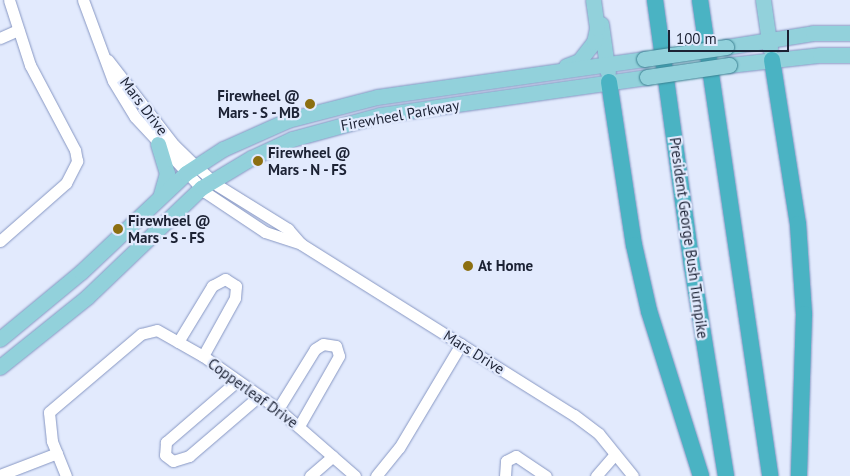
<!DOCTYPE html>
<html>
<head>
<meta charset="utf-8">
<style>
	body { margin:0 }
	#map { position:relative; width:850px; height:476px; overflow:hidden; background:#e2eafd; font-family:"PT Sans",sans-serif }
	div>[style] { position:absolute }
	.roads { filter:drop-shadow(0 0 1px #8797c3) drop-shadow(0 0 1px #8797c3) }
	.minor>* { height:11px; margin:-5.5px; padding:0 5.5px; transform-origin:5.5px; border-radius:5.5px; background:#fff }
	.major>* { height:15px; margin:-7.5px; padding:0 7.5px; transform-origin:7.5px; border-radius:7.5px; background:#92d1db }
	.highway>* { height:16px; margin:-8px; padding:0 8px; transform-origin:8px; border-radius:8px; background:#4ab3c3 }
	.bridges { filter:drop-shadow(0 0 1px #3a8091) drop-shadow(0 0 1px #3a8091) }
	.major-bridge>* { height:15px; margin:-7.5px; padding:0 7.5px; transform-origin:7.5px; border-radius:7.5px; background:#92d1db }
	.dots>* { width:14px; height:14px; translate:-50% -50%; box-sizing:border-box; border:2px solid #e2eafd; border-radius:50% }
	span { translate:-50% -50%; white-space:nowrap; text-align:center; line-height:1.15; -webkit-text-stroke:4.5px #e2eafd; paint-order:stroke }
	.poi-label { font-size:15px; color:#1c2234; font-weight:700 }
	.right { translate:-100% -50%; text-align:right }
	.left { translate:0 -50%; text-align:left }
	.street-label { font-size:15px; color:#1c2234 }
	.scale { position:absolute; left:668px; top:30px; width:121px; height:22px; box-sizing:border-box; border:2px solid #1c2234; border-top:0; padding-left:6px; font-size:15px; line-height:18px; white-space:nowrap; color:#1c2234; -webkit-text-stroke:4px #e2eafd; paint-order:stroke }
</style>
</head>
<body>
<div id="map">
	<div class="roads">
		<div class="minor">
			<div style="left:83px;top:0;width:86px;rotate:69.7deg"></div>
			<div style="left:113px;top:81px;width:42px;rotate:58.6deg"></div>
			<div style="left:135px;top:117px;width:103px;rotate:47deg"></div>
			<div style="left:205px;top:192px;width:72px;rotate:33.7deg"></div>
			<div style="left:265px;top:232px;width:38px;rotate:18deg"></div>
			<div style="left:301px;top:244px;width:322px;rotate:32.1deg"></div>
			<div style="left:574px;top:415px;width:31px;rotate:37deg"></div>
			<div style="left:599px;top:434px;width:54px;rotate:51deg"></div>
			<div style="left:0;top:38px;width:20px;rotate:-24deg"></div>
			<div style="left:108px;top:60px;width:108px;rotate:52.2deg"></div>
			<div style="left:174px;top:145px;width:30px;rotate:44deg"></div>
			<div style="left:196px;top:166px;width:28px;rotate:42deg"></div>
			<div style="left:217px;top:185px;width:84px;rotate:31.8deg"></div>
			<div style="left:288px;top:229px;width:18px;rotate:49deg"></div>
			<div style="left:0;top:241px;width:88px;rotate:-41.3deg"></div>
			<div style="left:66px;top:183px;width:25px;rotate:-63deg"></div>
			<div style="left:77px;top:161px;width:11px;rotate:-100deg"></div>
			<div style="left:75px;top:150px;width:96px;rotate:-117.9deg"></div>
			<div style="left:30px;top:65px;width:68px;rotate:-107.9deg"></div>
			<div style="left:178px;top:342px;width:66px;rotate:-58.7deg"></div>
			<div style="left:212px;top:286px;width:15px;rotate:-28deg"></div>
			<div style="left:225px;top:279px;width:13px;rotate:32deg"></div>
			<div style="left:236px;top:286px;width:12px;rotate:95deg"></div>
			<div style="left:235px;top:298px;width:66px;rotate:118.9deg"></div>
			<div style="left:237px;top:381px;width:94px;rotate:139.3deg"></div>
			<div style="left:166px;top:442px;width:13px;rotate:94deg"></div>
			<div style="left:165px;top:455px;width:10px;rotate:37deg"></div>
			<div style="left:173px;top:461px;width:17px;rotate:-17deg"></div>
			<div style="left:189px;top:456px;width:92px;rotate:-40.6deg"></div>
			<div style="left:278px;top:409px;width:70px;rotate:-58.3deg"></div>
			<div style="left:315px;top:349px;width:9px;rotate:-32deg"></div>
			<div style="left:323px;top:344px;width:13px;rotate:9deg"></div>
			<div style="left:336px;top:346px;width:10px;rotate:73deg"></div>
			<div style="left:339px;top:356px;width:81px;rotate:119.7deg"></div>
			<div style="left:0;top:475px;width:61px;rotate:-21.1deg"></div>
			<div style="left:66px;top:476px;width:38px;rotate:-112deg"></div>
			<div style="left:52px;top:441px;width:29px;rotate:-96deg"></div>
			<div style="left:49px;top:412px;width:121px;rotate:-40.3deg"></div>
			<div style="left:141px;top:334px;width:16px;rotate:-14deg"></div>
			<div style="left:157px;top:330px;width:53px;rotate:29.5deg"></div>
			<div style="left:203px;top:356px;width:92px;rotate:35.2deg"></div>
			<div style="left:278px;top:409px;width:102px;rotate:41deg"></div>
			<div style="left:310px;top:476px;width:30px;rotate:-41deg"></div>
			<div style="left:376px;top:476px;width:36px;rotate:-51deg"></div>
			<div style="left:399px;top:448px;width:121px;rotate:-59.2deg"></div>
			<div style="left:505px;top:476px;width:15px;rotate:-86deg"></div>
			<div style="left:506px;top:461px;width:11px;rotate:-27deg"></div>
			<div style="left:516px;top:456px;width:36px;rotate:34deg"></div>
			<div style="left:596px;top:476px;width:29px;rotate:-49deg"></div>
		</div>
		<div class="major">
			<div style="left:763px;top:0;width:49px;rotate:81.7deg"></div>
			<div style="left:601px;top:24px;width:49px;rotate:81.9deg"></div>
			<div style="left:726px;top:47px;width:88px;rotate:-9.1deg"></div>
			<div style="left:813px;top:33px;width:37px"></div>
			<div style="left:729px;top:65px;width:92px;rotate:-6.3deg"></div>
			<div style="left:820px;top:55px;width:30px"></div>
			<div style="left:566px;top:66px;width:14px;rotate:-21deg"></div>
			<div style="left:579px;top:61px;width:24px;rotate:-52deg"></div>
			<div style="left:594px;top:42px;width:14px;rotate:-78deg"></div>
			<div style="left:597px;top:28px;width:28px;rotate:-98deg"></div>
			<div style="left:158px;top:144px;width:30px;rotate:73deg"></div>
			<div style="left:167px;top:173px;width:25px;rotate:106deg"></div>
			<div style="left:0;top:339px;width:105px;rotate:-39.6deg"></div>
			<div style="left:81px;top:272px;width:144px;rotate:-43.3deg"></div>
			<div style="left:186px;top:173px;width:44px;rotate:-33deg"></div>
			<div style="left:223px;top:149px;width:71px;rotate:-24deg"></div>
			<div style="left:288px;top:120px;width:92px;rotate:-14.5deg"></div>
			<div style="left:377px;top:97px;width:270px;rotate:-8.1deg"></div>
			<div style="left:0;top:367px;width:112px;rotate:-38.8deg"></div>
			<div style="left:87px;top:297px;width:158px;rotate:-43.7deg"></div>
			<div style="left:201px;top:188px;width:58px;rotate:-31deg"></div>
			<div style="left:251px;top:158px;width:45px;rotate:-24.9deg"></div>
			<div style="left:292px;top:139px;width:91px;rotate:-15.3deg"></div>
			<div style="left:380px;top:115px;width:270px;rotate:-8.1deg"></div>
		</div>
		<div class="highway">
			<div style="left:655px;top:0;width:269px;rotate:82.1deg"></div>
			<div style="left:692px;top:266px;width:213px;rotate:80.8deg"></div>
			<div style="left:700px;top:0;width:481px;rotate:81.6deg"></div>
			<div style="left:772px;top:60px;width:166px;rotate:81deg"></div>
			<div style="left:798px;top:224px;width:90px;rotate:86.2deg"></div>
			<div style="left:804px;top:314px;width:162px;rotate:91.8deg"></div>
			<div style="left:609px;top:82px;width:165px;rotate:81.3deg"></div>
			<div style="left:634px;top:245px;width:68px;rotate:77.2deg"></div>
			<div style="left:649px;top:311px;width:173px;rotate:72.5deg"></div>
		</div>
	</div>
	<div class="bridges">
		<div class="major-bridge">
			<div style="left:644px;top:59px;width:83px;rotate:-8.3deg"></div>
			<div style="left:647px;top:77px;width:83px;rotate:-8.3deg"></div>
		</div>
	</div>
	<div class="dots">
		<div style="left:310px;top:104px;background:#8c6f11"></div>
		<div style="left:258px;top:161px;background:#8c6f11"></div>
		<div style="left:118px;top:229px;background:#8c6f11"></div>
		<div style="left:468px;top:266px;background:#8c6f11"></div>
	</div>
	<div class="poi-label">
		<span class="right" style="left:300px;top:104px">Firewheel @<br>Mars - S - MB</span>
		<span class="left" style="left:268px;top:161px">Firewheel @<br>Mars - N - FS</span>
		<span class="left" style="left:128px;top:229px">Firewheel @<br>Mars - S - FS</span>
		<span class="left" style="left:478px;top:266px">At Home</span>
	</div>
	<div class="street-label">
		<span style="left:144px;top:106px;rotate:53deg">Mars Drive</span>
		<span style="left:400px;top:115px;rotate:-10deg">Firewheel Parkway</span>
		<span style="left:689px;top:238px;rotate:82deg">President George Bush Turnpike</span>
		<span style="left:474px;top:352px;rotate:32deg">Mars Drive</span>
		<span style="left:253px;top:393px;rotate:36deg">Copperleaf Drive</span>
	</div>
	<div class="scale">100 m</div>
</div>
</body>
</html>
